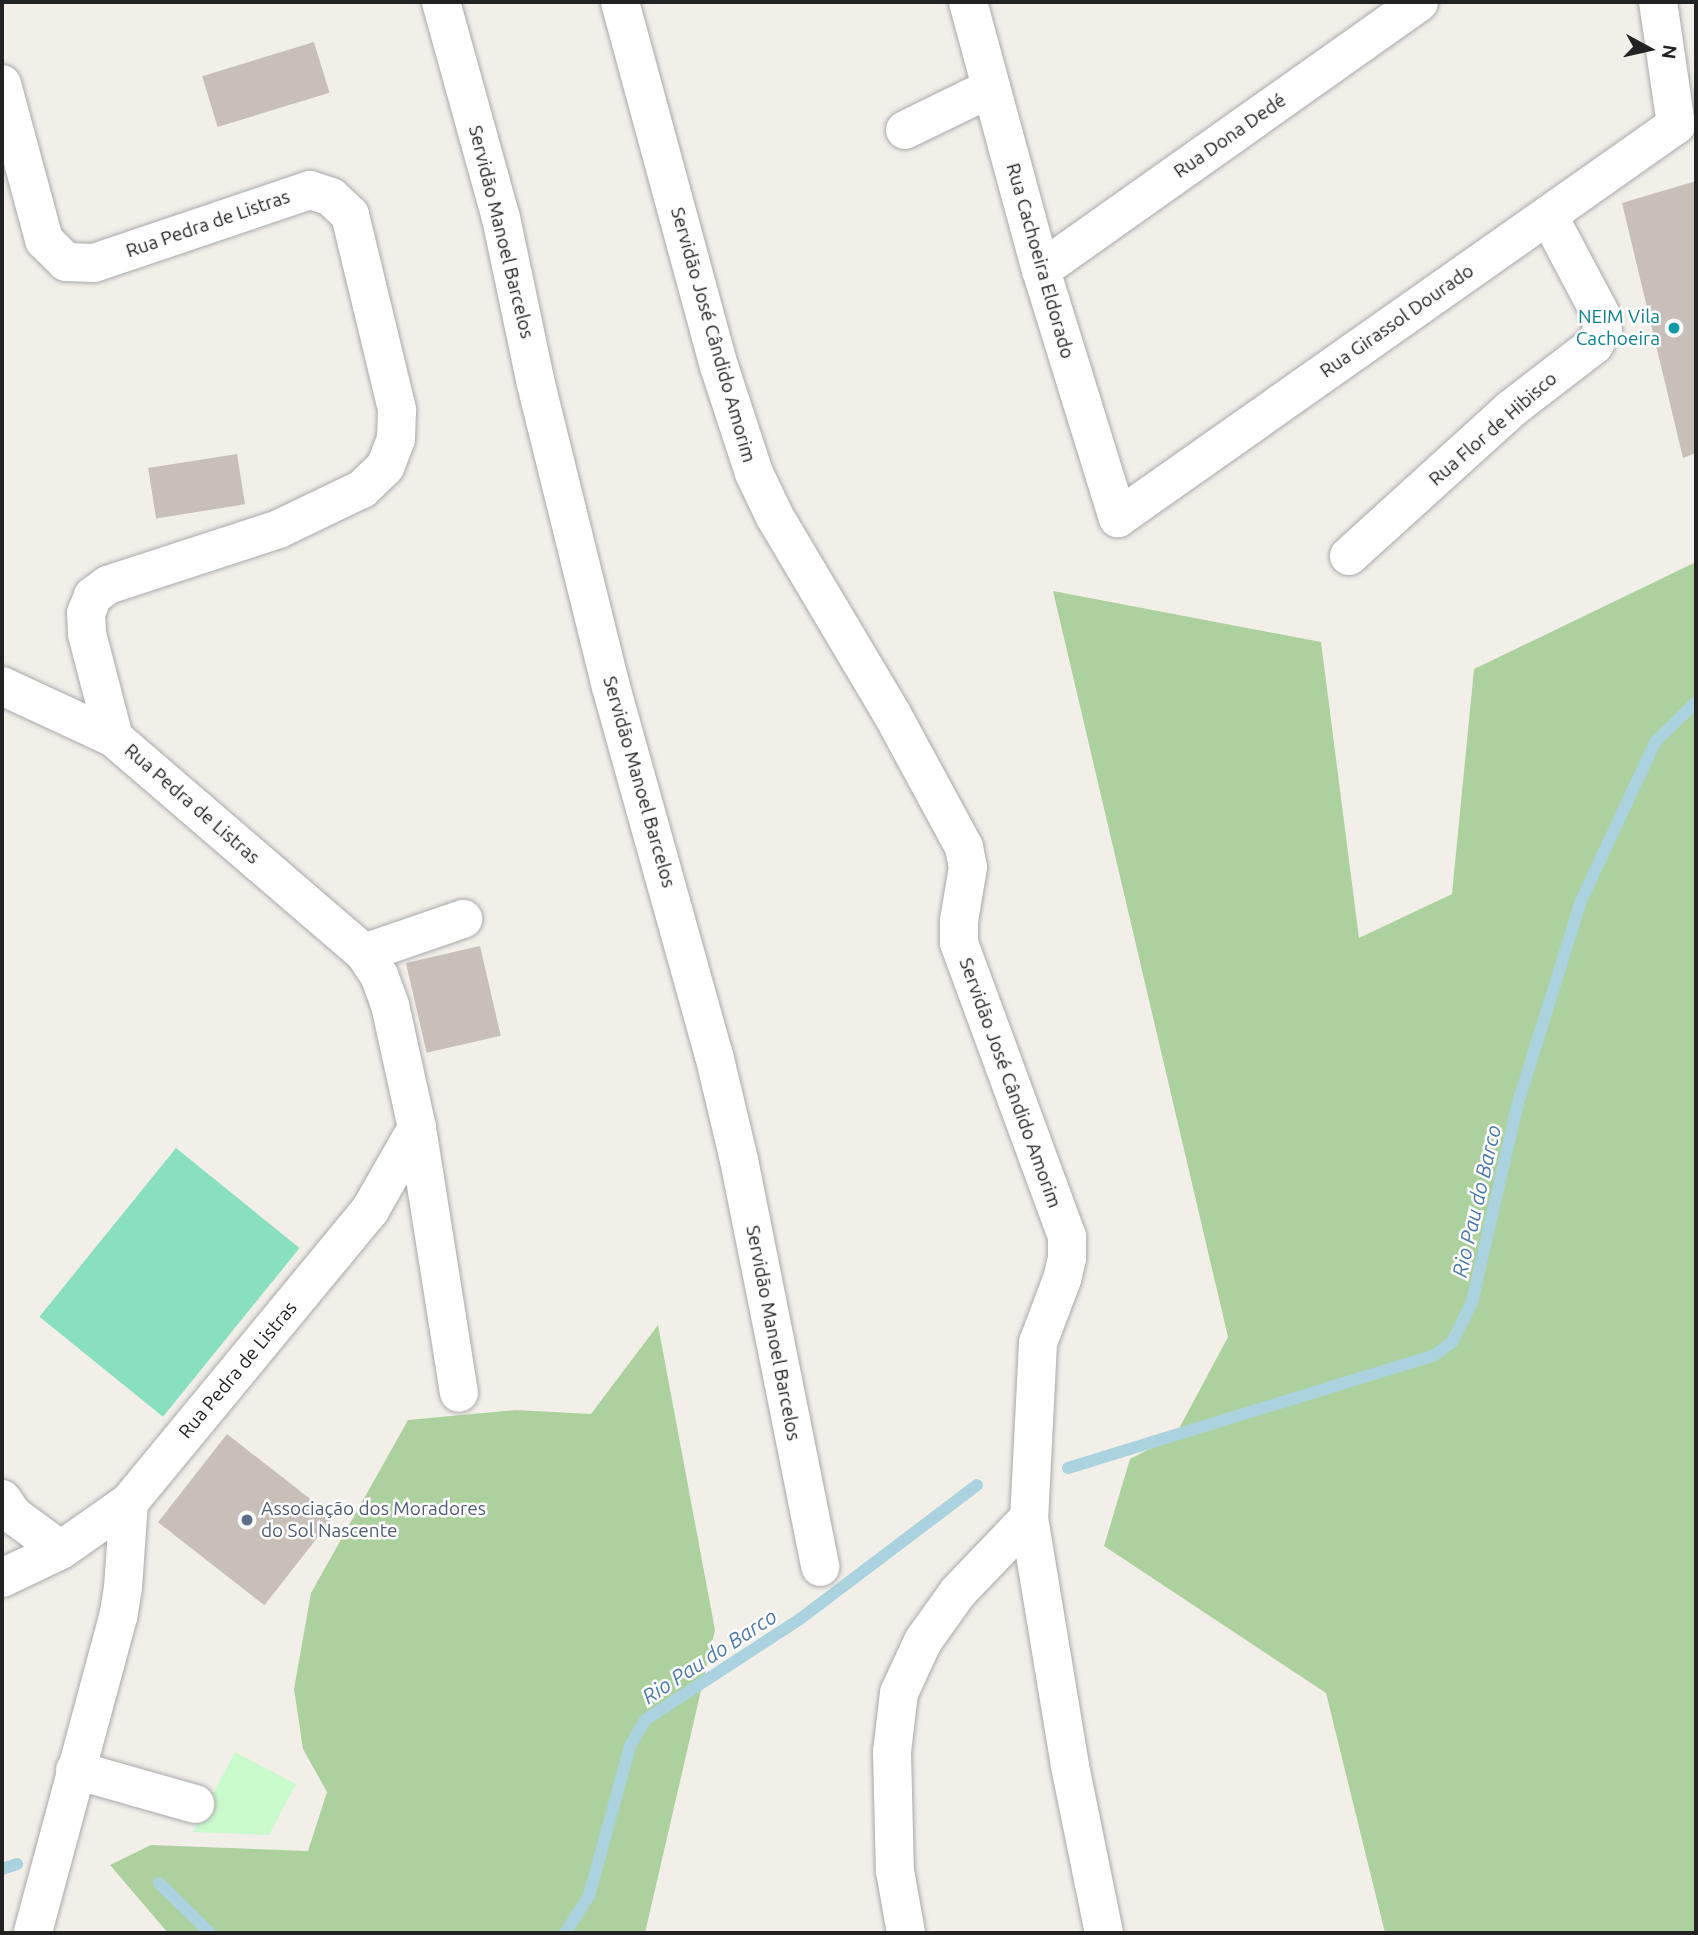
<!DOCTYPE html>
<html>
<head>
<meta charset="utf-8">
<style>
	body { margin:0 }
	#map { position:relative; width:1698px; height:1935px; overflow:hidden; background:#f2efe9; font-family:Ubuntu,sans-serif }
	div>[style] { position:absolute }
	.forest>* { inset:0; background:#add19e }
	.park>* { inset:0; background:#c8facc }
	.pitch>* { inset:0; background:#88e0be; transform-origin:0 0 }
	.stream>* { height:12px; margin:-6px; padding:0 6px; transform-origin:6px; border-radius:6px; background:#aad3df }
	.building>* { inset:0; background:#c7bfb8; transform-origin:0 0 }
	.roads { filter:drop-shadow(0 0 2px #a9a9a9) drop-shadow(0 0 2px #a9a9a9) }
	.minor>* { height:38px; margin:-19px; padding:0 19px; transform-origin:19px; border-radius:19px; background:#fff }
	.dots>* { width:19px; height:19px; translate:-50% -50%; box-sizing:border-box; border:4px solid #fff; border-radius:50% }
	span { translate:-50% -50%; white-space:nowrap; text-align:center; line-height:1.15; -webkit-text-stroke:5px #fff; paint-order:stroke }
	.street-label { font-size:19px; color:#222 }
	.culture-label { font-size:19px; color:#0d838f }
	.right { translate:-100% -50%; text-align:right }
	.service-label { font-size:19px; color:#4e5e75 }
	.left { translate:0 -50%; text-align:left }
	.water-label { font-size:21px; color:#4a7aab; font-style:italic }
	.frame { position:absolute; inset:0; border:4px solid #222; pointer-events:none }
	.north { position:absolute; left:1614px; top:14px; width:70px; height:70px; -webkit-text-stroke:5px #fff; paint-order:stroke; rotate:98deg; font-size:19px; font-weight:700; line-height:28px; text-align:center; color:#222 }
	.north::after { content:''; display:block; margin:auto; width:24px; height:32px; background:#222; clip-path:polygon(50% 0,100% 100%,50% 72%,0 100%) }
</style>
</head>
<body>
<div id="map">
	<div class="forest">
		<div style="clip-path:polygon(1696px 562px,1696px 1933px,1385px 1933px,1326px 1693px,1104px 1546px,1130px 1459px,1175px 1436px,1228px 1337px,1053px 591px,1321px 642px,1359px 938px,1452px 894px,1474px 669px)"></div>
		<div style="clip-path:polygon(658px 1325px,715px 1630px,645px 1933px,168px 1933px,110px 1865px,151px 1845px,308px 1851px,327px 1792px,303px 1749px,294px 1689px,311px 1593px,408px 1420px,516px 1410px,591px 1414px)"></div>
	</div>
	<div class="park">
		<div style="clip-path:polygon(235px 1752px,296px 1784px,269px 1835px,193px 1832px)"></div>
	</div>
	<div class="pitch">
		<div style="left:176px;top:1148px;width:159px;height:217px;rotate:39deg"></div>
	</div>
	<div class="stream">
		<div style="left:1068px;top:1468px;width:382px;rotate:-17.1deg"></div>
		<div style="left:1433px;top:1356px;width:24px;rotate:-36deg"></div>
		<div style="left:1452px;top:1342px;width:45px;rotate:-63.4deg"></div>
		<div style="left:1472px;top:1302px;width:204px;rotate:-77deg"></div>
		<div style="left:1518px;top:1103px;width:212px;rotate:-72.7deg"></div>
		<div style="left:1581px;top:901px;width:175px;rotate:-65deg"></div>
		<div style="left:1655px;top:742px;width:57px;rotate:-44.3deg"></div>
		<div style="left:2px;top:1869px;width:16px;rotate:-18deg"></div>
		<div style="left:159px;top:1883px;width:71px;rotate:44.4deg"></div>
		<div style="left:565px;top:1933px;width:44px;rotate:-57deg"></div>
		<div style="left:589px;top:1896px;width:156px;rotate:-74.7deg"></div>
		<div style="left:630px;top:1746px;width:30px;rotate:-60deg"></div>
		<div style="left:645px;top:1720px;width:185px;rotate:-33.1deg"></div>
		<div style="left:800px;top:1619px;width:222px;rotate:-37.1deg"></div>
	</div>
	<div class="building">
		<div style="left:314px;top:42px;width:53px;height:117px;rotate:73deg"></div>
		<div style="clip-path:polygon(1696px 181px,1696px 453px,1683px 458px,1622px 203px)"></div>
		<div style="left:237px;top:454px;width:51px;height:90px;rotate:81deg"></div>
		<div style="left:480px;top:946px;width:92px;height:76px;rotate:77deg"></div>
		<div style="left:227px;top:1434px;width:135px;height:112px;rotate:38deg"></div>
	</div>
	<div class="roads">
		<div class="minor">
			<div style="left:441px;top:2px;width:224px;rotate:74.5deg"></div>
			<div style="left:501px;top:218px;width:166px;rotate:78.1deg"></div>
			<div style="left:535px;top:380px;width:316px;rotate:76.1deg"></div>
			<div style="left:611px;top:687px;width:382px;rotate:74.4deg"></div>
			<div style="left:714px;top:1055px;width:108px;rotate:76.6deg"></div>
			<div style="left:739px;top:1160px;width:415px;rotate:78.7deg"></div>
			<div style="left:620px;top:2px;width:377px;rotate:74.8deg"></div>
			<div style="left:719px;top:366px;width:113px;rotate:71.9deg"></div>
			<div style="left:754px;top:473px;width:49px;rotate:64.5deg"></div>
			<div style="left:775px;top:517px;width:229px;rotate:59.3deg"></div>
			<div style="left:892px;top:714px;width:151px;rotate:61.6deg"></div>
			<div style="left:964px;top:847px;width:20px;rotate:79deg"></div>
			<div style="left:968px;top:867px;width:55px;rotate:99.5deg"></div>
			<div style="left:959px;top:921px;width:22px;rotate:90deg"></div>
			<div style="left:959px;top:943px;width:312px;rotate:69.8deg"></div>
			<div style="left:1067px;top:1236px;width:22px;rotate:90deg"></div>
			<div style="left:1067px;top:1258px;width:22px;rotate:103deg"></div>
			<div style="left:1062px;top:1279px;width:68px;rotate:110.6deg"></div>
			<div style="left:1038px;top:1343px;width:175px;rotate:92.9deg"></div>
			<div style="left:1029px;top:1518px;width:103px;rotate:133.8deg"></div>
			<div style="left:958px;top:1592px;width:60px;rotate:125.5deg"></div>
			<div style="left:923px;top:1641px;width:57px;rotate:114.8deg"></div>
			<div style="left:899px;top:1693px;width:59px;rotate:96.8deg"></div>
			<div style="left:892px;top:1752px;width:119px;rotate:88.6deg"></div>
			<div style="left:895px;top:1871px;width:63px;rotate:79.9deg"></div>
			<div style="left:968px;top:2px;width:278px;rotate:74.8deg"></div>
			<div style="left:1041px;top:270px;width:260px;rotate:72.8deg"></div>
			<div style="left:1118px;top:518px;width:683px;rotate:-35.16deg"></div>
			<div style="left:1676px;top:125px;width:124px;rotate:-98.3deg"></div>
			<div style="left:2px;top:84px;width:162px;rotate:74.9deg"></div>
			<div style="left:44px;top:240px;width:31px;rotate:45deg"></div>
			<div style="left:66px;top:262px;width:28px;rotate:2deg"></div>
			<div style="left:94px;top:263px;width:228px;rotate:-18.7deg"></div>
			<div style="left:310px;top:190px;width:22px;rotate:18deg"></div>
			<div style="left:331px;top:197px;width:26px;rotate:43deg"></div>
			<div style="left:350px;top:215px;width:201px;rotate:76.4deg"></div>
			<div style="left:397px;top:410px;width:29px;rotate:92deg"></div>
			<div style="left:396px;top:439px;width:30px;rotate:111deg"></div>
			<div style="left:385px;top:467px;width:32px;rotate:136deg"></div>
			<div style="left:362px;top:489px;width:92px;rotate:154.3deg"></div>
			<div style="left:279px;top:529px;width:180px;rotate:161.9deg"></div>
			<div style="left:108px;top:585px;width:19px;rotate:144deg"></div>
			<div style="left:93px;top:596px;width:18px;rotate:112deg"></div>
			<div style="left:86px;top:613px;width:21px;rotate:87deg"></div>
			<div style="left:87px;top:634px;width:107px;rotate:75.4deg"></div>
			<div style="left:114px;top:738px;width:330px;rotate:40.7deg"></div>
			<div style="left:364px;top:953px;width:27px;rotate:56deg"></div>
			<div style="left:379px;top:975px;width:32px;rotate:70deg"></div>
			<div style="left:390px;top:1005px;width:126px;rotate:77.6deg"></div>
			<div style="left:417px;top:1128px;width:95px;rotate:119.8deg"></div>
			<div style="left:370px;top:1210px;width:379px;rotate:129.5deg"></div>
			<div style="left:129px;top:1502px;width:85px;rotate:94deg"></div>
			<div style="left:123px;top:1587px;width:30px;rotate:99deg"></div>
			<div style="left:118px;top:1617px;width:327px;rotate:105.1deg"></div>
			<div style="left:905px;top:130px;width:96px;rotate:-26deg"></div>
			<div style="left:1041px;top:270px;width:463px;rotate:-35.3deg"></div>
			<div style="left:1349px;top:556px;width:219px;rotate:-42.2deg"></div>
			<div style="left:1511px;top:409px;width:105px;rotate:-37.6deg"></div>
			<div style="left:1594px;top:345px;width:17px;rotate:-59deg"></div>
			<div style="left:1603px;top:330px;width:15px;rotate:-98deg"></div>
			<div style="left:1601px;top:315px;width:113px;rotate:-117.9deg"></div>
			<div style="left:2px;top:686px;width:123px;rotate:24.9deg"></div>
			<div style="left:364px;top:953px;width:105px;rotate:-19deg"></div>
			<div style="left:417px;top:1128px;width:268px;rotate:81deg"></div>
			<div style="left:2px;top:1499px;width:19px;rotate:55deg"></div>
			<div style="left:13px;top:1515px;width:59px;rotate:36.1deg"></div>
			<div style="left:1029px;top:1518px;width:251px;rotate:80.6deg"></div>
			<div style="left:1070px;top:1766px;width:170px;rotate:78.5deg"></div>
			<div style="left:2px;top:1578px;width:65px;rotate:-25.4deg"></div>
			<div style="left:61px;top:1550px;width:83px;rotate:-35.2deg"></div>
			<div style="left:75px;top:1770px;width:125px;rotate:15.8deg"></div>
		</div>
	</div>
	<div class="dots">
		<div style="left:1674px;top:328px;background:#0f9aa8"></div>
		<div style="left:247px;top:1520px;background:#5c6f8a"></div>
	</div>
	<div class="street-label">
		<span style="left:1230px;top:136px;rotate:-35deg">Rua Dona Dedé</span>
		<span style="left:208px;top:224px;rotate:-19deg">Rua Pedra de Listras</span>
		<span style="left:501px;top:232px;rotate:76deg">Servidão Manoel Barcelos</span>
		<span style="left:1040px;top:261px;rotate:74deg">Rua Cachoeira Eldorado</span>
		<span style="left:1397px;top:321px;rotate:-35deg">Rua Girassol Dourado</span>
		<span style="left:713px;top:335px;rotate:74deg">Servidão José Cândido Amorim</span>
		<span style="left:1493px;top:429px;rotate:-41deg">Rua Flor de Hibisco</span>
		<span style="left:639px;top:782px;rotate:74deg">Servidão Manoel Barcelos</span>
		<span style="left:192px;top:804px;rotate:41deg">Rua Pedra de Listras</span>
		<span style="left:1010px;top:1083px;rotate:70deg">Servidão José Cândido Amorim</span>
		<span style="left:773px;top:1333px;rotate:79deg">Servidão Manoel Barcelos</span>
		<span style="left:238px;top:1370px;rotate:-50deg">Rua Pedra de Listras</span>
	</div>
	<div class="culture-label">
		<span class="right" style="left:1660px;top:328px">NEIM Vila<br>Cachoeira</span>
	</div>
	<div class="service-label">
		<span class="left" style="left:261px;top:1520px">Associação dos Moradores<br>do Sol Nascente</span>
	</div>
	<div class="water-label">
		<span style="left:1476px;top:1201px;rotate:-77deg">Rio Pau do Barco</span>
		<span style="left:709px;top:1656px;rotate:-33deg">Rio Pau do Barco</span>
	</div>
	<div class="frame"></div>
	<div class="north">N</div>
</div>
</body>
</html>
